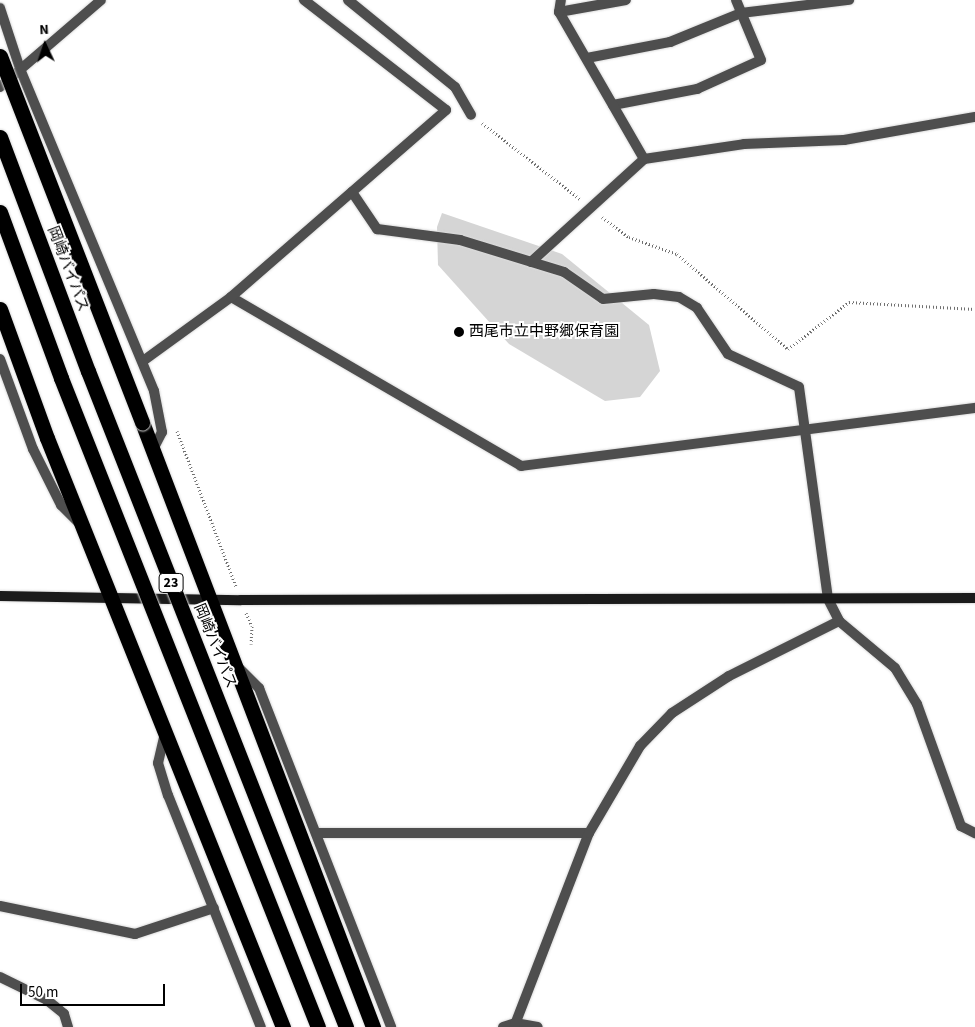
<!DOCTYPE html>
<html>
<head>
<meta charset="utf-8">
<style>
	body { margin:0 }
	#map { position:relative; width:975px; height:1027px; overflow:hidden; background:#fff; font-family:"Source Sans 3","Noto Sans JP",sans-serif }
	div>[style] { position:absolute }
	.green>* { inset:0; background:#d5d5d5 }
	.path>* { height:3px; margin-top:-1.5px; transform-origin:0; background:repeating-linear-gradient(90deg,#707070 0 1px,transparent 0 3.5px) }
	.roads { filter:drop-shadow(0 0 1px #dbdbdb) drop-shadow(0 0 1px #dbdbdb) }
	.street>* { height:10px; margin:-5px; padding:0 5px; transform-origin:5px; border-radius:5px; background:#4e4e4e }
	.secondary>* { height:10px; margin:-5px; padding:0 5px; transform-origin:5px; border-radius:5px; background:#1b1b1b }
	.highway>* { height:15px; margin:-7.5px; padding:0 7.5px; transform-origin:7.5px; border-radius:7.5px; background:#000 }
	.bridges { filter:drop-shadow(0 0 1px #dbdbdb) drop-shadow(0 0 1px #dbdbdb) }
	.highway-bridge>* { height:15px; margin:-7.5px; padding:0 7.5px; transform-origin:7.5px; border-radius:7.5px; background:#000 }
	.dots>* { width:14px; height:14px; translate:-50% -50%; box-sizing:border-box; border:2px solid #fff; border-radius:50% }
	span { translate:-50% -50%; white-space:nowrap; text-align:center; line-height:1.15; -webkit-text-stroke:4px #fff; paint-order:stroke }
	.shield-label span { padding:1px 4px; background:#fff; border:1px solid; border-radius:4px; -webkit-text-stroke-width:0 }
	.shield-label { font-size:14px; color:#000; font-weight:700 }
	.street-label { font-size:15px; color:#000 }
	.poi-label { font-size:15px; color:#000 }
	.left { translate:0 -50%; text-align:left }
	.north { position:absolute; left:20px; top:20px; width:50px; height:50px; -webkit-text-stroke:4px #fff; paint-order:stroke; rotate:357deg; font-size:14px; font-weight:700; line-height:20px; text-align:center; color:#000 }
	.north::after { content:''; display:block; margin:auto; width:18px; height:22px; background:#000; clip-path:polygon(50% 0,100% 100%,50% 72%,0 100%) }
	.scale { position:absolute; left:20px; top:984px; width:145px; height:22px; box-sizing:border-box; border:2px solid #000; border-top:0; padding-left:6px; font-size:15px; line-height:18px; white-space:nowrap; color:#000; -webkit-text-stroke:4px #fff; paint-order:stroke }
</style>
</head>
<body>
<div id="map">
	<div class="green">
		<div style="clip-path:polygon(442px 213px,562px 254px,649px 325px,660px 371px,640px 397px,605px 401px,509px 344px,438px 265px,437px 227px)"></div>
	</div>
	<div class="path">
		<div style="left:482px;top:123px;width:124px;rotate:37.8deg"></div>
		<div style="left:602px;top:217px;width:34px;rotate:37deg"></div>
		<div style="left:629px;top:237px;width:51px;rotate:19.5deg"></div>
		<div style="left:677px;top:254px;width:146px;rotate:40.6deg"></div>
		<div style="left:788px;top:349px;width:77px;rotate:-37.6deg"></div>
		<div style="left:849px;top:302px;width:126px;rotate:3.2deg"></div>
		<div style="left:177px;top:431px;width:166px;rotate:69.2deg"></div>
		<div style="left:246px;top:613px;width:14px;rotate:65deg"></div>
		<div style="left:252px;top:626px;width:18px;rotate:93deg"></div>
	</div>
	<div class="roads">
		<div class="street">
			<div style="left:348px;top:0;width:138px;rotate:39.1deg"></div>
			<div style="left:455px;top:87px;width:32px;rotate:60deg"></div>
			<div style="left:0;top:8px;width:64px;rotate:71.8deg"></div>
			<div style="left:20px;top:69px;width:349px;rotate:67.4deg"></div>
			<div style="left:154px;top:391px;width:42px;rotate:79deg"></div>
			<div style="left:162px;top:432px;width:22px;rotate:117deg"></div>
			<div style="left:559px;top:12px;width:68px;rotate:-10.2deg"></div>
			<div style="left:587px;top:58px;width:85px;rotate:-10.9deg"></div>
			<div style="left:670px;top:42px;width:77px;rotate:-22.2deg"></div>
			<div style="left:741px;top:13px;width:109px;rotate:-6.9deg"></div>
			<div style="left:0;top:87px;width:133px;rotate:-40.7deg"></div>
			<div style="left:613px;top:105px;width:86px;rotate:-10.8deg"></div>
			<div style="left:697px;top:89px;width:70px;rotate:-24.4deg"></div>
			<div style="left:761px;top:60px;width:65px;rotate:-112.6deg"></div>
			<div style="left:644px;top:159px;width:101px;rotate:-8.5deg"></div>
			<div style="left:744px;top:144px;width:100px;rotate:-2.3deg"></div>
			<div style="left:844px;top:140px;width:133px;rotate:-10deg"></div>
			<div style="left:352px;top:192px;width:45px;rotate:56deg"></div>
			<div style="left:377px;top:229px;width:84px;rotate:7.5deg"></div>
			<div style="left:460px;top:240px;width:109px;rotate:17.1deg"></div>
			<div style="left:564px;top:272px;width:47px;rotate:34.7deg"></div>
			<div style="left:603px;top:299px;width:51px;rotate:-5.6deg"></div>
			<div style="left:654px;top:294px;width:25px;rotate:7deg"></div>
			<div style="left:679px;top:297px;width:21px;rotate:31deg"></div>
			<div style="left:697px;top:308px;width:55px;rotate:56deg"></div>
			<div style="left:728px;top:354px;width:78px;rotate:24.9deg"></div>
			<div style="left:799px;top:387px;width:214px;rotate:82.2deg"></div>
			<div style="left:828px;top:599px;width:25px;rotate:63deg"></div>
			<div style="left:839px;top:621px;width:73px;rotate:40deg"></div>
			<div style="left:895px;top:668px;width:42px;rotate:58.6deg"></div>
			<div style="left:917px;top:704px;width:130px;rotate:70.2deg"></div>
			<div style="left:961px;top:826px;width:16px;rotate:27deg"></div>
			<div style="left:531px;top:262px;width:153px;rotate:-42.3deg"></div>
			<div style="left:644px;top:159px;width:170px;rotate:-120deg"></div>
			<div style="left:559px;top:12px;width:12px;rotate:-81deg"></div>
			<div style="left:231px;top:297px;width:336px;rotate:30.2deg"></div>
			<div style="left:521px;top:466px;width:458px;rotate:-7.3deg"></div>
			<div style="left:0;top:359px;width:96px;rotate:69.9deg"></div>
			<div style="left:33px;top:449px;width:63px;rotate:63.4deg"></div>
			<div style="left:61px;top:505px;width:24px;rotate:45deg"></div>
			<div style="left:143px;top:361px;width:109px;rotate:-36deg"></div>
			<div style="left:231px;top:297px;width:285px;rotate:-41deg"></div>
			<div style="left:446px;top:110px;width:180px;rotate:-142.2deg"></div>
			<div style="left:238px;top:667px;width:30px;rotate:45deg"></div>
			<div style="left:259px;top:688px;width:364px;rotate:68.7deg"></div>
			<div style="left:165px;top:733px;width:31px;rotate:103deg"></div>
			<div style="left:158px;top:763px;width:34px;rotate:73deg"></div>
			<div style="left:168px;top:795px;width:250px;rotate:68.2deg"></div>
			<div style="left:317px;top:833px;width:272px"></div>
			<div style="left:0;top:906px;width:138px;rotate:11.7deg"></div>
			<div style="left:135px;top:934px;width:83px;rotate:-18.2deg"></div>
			<div style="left:0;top:977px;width:52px;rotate:26.1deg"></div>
			<div style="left:47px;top:1000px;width:22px;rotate:39deg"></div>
			<div style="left:64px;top:1014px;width:14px;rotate:73deg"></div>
			<div style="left:503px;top:1027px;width:13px;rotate:-18deg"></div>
			<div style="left:515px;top:1023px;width:23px;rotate:10deg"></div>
			<div style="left:514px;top:1027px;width:208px;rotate:-68.9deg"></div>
			<div style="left:589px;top:833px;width:101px;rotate:-59.6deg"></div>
			<div style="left:640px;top:746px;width:46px;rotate:-45.9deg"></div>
			<div style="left:672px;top:713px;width:68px;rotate:-33deg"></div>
			<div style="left:729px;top:676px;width:123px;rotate:-26.6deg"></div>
		</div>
		<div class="secondary">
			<div style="left:0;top:596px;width:241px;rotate:1deg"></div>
			<div style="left:241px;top:600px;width:734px;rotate:-0.16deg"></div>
		</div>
		<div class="highway">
			<div style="left:0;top:309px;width:137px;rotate:70deg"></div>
			<div style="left:47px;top:438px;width:635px;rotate:68.17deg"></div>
			<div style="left:142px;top:422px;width:648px;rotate:69.1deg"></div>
		</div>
	</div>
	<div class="bridges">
		<div class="highway-bridge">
			<div style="left:0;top:56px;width:393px;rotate:68.8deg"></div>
			<div style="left:0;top:137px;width:250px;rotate:69.4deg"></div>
			<div style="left:88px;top:371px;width:705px;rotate:68.53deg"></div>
			<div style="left:0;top:212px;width:177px;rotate:69.8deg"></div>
			<div style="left:61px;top:378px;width:698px;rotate:68.4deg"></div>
		</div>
	</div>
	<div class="dots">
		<div style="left:459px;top:332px;background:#000"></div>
	</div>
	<div class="shield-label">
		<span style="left:171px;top:583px">23</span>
	</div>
	<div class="street-label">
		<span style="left:68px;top:269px;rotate:69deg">岡崎バイパス</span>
		<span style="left:215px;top:646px;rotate:68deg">岡崎バイパス</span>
	</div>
	<div class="poi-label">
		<span class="left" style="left:469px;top:332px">西尾市立中野郷保育園</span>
	</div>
	<div class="north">N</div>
	<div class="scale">50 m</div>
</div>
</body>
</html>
